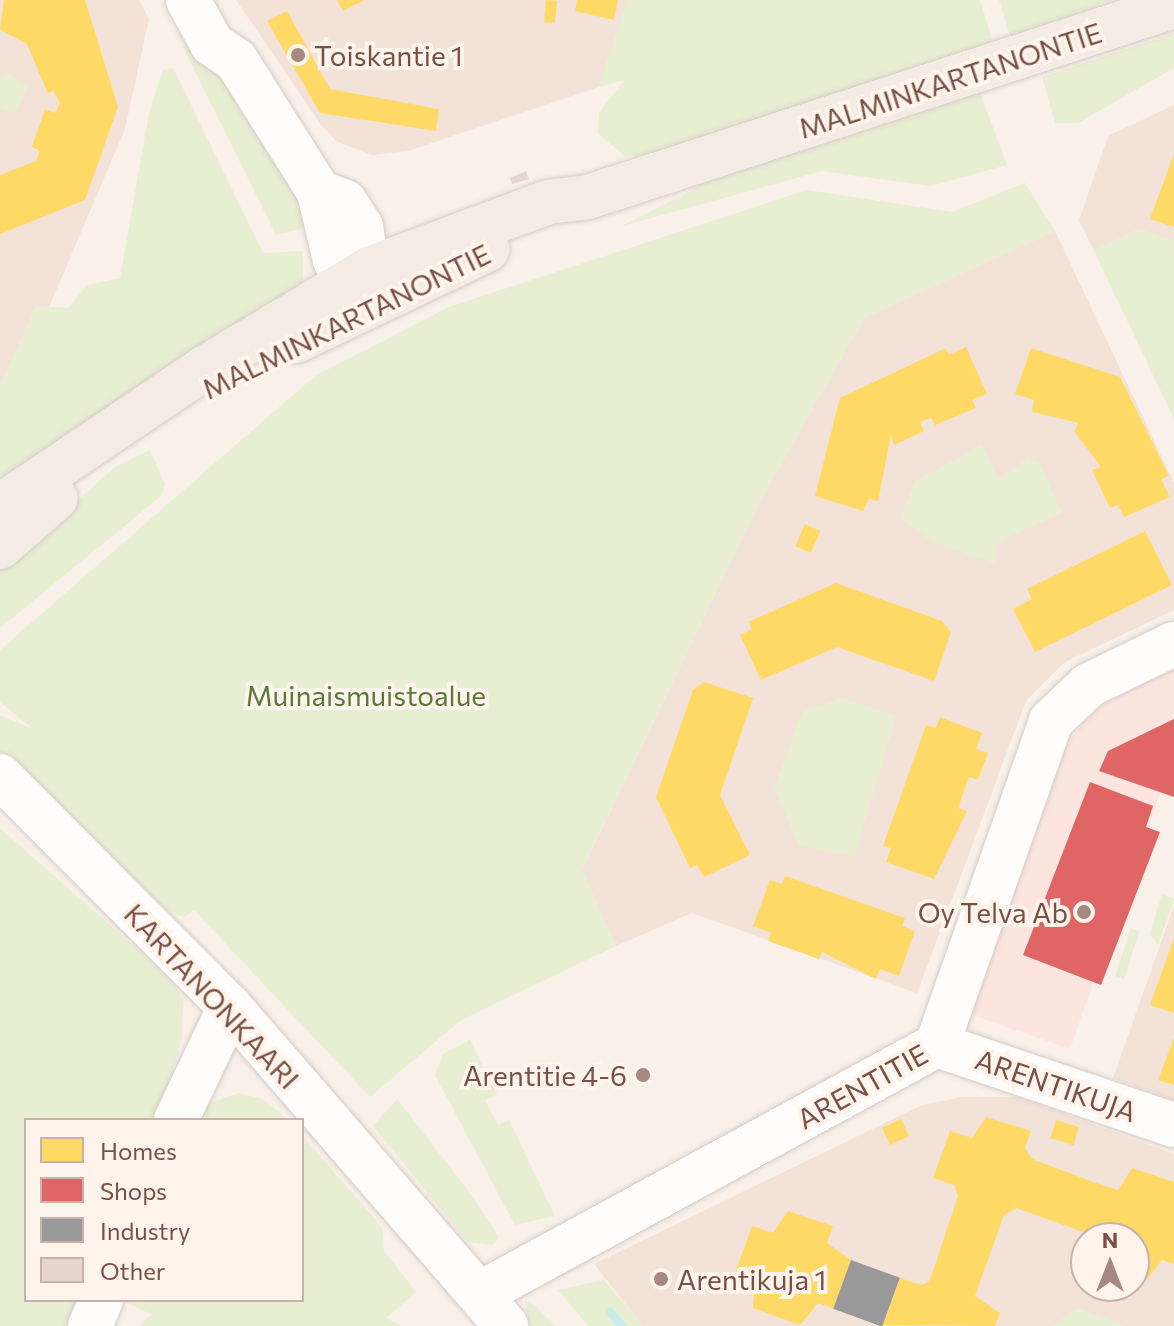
<!DOCTYPE html>
<html>
<head>
<meta charset="utf-8">
<style>
	body { margin:0 }
	#map { position:relative; width:1174px; height:1326px; overflow:hidden; background:#f8f0e9; font-family:Commissioner,sans-serif }
	div>[style] { position:absolute }
	.residential>* { inset:0; background:#f3e2d7 }
	.commercial>* { inset:0; background:#fce5df }
	.green>* { inset:0; background:#e7eed2; transform-origin:0 0 }
	.homes>* { inset:0; background:#ffd966; transform-origin:0 0 }
	.shops>* { inset:0; background:#e06666 }
	.industry>* { inset:0; background:#999; transform-origin:0 0 }
	.stream>* { height:9px; margin:-4.5px; padding:0 4.5px; transform-origin:4.5px; border-radius:4.5px; background:#c9ebe9 }
	.building>* { inset:0; background:#e5d6d0 }
	.roads { filter:drop-shadow(0 0 2px #d6cbc6) drop-shadow(0 0 2px #d6cbc6) }
	.minor>* { height:44px; margin:-22px; padding:0 22px; transform-origin:22px; border-radius:22px; background:#fefdfc }
	.major>* { height:44px; margin:-22px; padding:0 22px; transform-origin:22px; border-radius:22px; background:#f3ebe4 }
	.dots>* { width:22px; height:22px; translate:-50% -50%; box-sizing:border-box; border:4px solid #fff4eb; border-radius:50% }
	span { translate:-50% -50%; white-space:nowrap; text-align:center; line-height:1.15; -webkit-text-stroke:8px #fff4eb; paint-order:stroke }
	.poi-label { font-size:28px; color:#785046 }
	.left { translate:0 -50%; text-align:left }
	.right { translate:-100% -50%; text-align:right }
	.street-label { font-size:28px; color:#785046 }
	.park-label { font-size:28px; color:#577a3b }
	.legend { position:absolute; left:24px; top:1118px; width:280px; height:184px; box-sizing:border-box; background:#fff4eb; border:2px solid #c9b2a9; margin:0; padding:10px 14px; list-style:none; font-size:24px; color:#785046 }
	.legend li { display:flex; align-items:center; gap:16px; height:40px }
	.legend b { width:40px; border:2px solid #c9b2a9 }
	.north { position:absolute; left:1070px; top:1222px; width:80px; height:80px; box-sizing:border-box; background:#fff4eb; border:2px solid #c9b2a9; border-radius:50%; rotate:0deg; font-size:22px; font-weight:700; line-height:32px; text-align:center; color:#785046 }
	.north::after { content:''; display:block; margin:auto; width:28px; height:36px; background:#a5887f; clip-path:polygon(50% 0,100% 100%,50% 72%,0 100%) }
</style>
</head>
<body>
<div id="map">
	<div class="residential">
		<div style="clip-path:polygon(0 0,139px 0,149px 19px,125px 129px,18px 380px,0 395px)"></div>
		<div style="clip-path:polygon(236px 0,628px 0,599px 87px,408px 151px,372px 155px,336px 141px,322px 126px)"></div>
		<div style="clip-path:polygon(1174px 105px,1174px 241px,1139px 229px,1094px 251px,1079px 220px,1108px 136px)"></div>
		<div style="clip-path:polygon(1055px 231px,1174px 483px,1174px 610px,1065px 662px,1026px 701px,917px 993px,692px 913px,616px 946px,582px 870px,759px 503px,864px 318px)"></div>
		<div style="clip-path:polygon(1174px 906px,1174px 1100px,1113px 1078px)"></div>
		<div style="clip-path:polygon(evenodd,963px 1097px,1018px 1097px,1174px 1154px,1174px 1326px,643px 1326px,594px 1264px,922px 1105px,963px 1097px,1086px 1238px,1134px 1238px,1134px 1286px,1086px 1286px,1086px 1238px)"></div>
	</div>
	<div class="commercial">
		<div style="clip-path:polygon(1174px 667px,1174px 784px,1161px 791px,1070px 1049px,966px 1013px,1059px 756px,1091px 712px)"></div>
	</div>
	<div class="green">
		<div style="clip-path:polygon(628px 0,980px 0,995px 49px,679px 152px,625px 156px,598px 134px,599px 112px,625px 80px,599px 87px)"></div>
		<div style="clip-path:polygon(999px 0,1113px 0,1011px 39px)"></div>
		<div style="clip-path:polygon(1174px 33px,1174px 68px,1078px 123px,1055px 123px,1042px 77px)"></div>
		<div style="clip-path:polygon(195px 35px,300px 204px,309px 227px,276px 235px,183px 47px)"></div>
		<div style="clip-path:polygon(173px 68px,263px 253px,303px 251px,303px 287px,0 485px,0 384px,36px 306px,69px 308px,87px 285px,120px 278px,149px 113px,163px 70px)"></div>
		<div style="clip-path:polygon(7px 73px,29px 86px,14px 114px,0 108px,0 77px)"></div>
		<div style="clip-path:polygon(980px 93px,1007px 165px,931px 186px,822px 171px,622px 226px,704px 184px)"></div>
		<div style="clip-path:polygon(1025px 183px,1055px 231px,864px 318px,759px 503px,582px 869px,616px 946px,461px 1020px,370px 1097px,194px 910px,183px 918px,149px 897px,0 751px,0 715px,33px 729px,0 702px,0 650px,315px 376px,449px 307px,807px 190px,952px 212px)"></div>
		<div style="clip-path:polygon(1139px 229px,1174px 241px,1174px 419px,1094px 251px)"></div>
		<div style="clip-path:polygon(982px 445px,998px 479px,1028px 458px,1039px 462px,1062px 513px,1000px 541px,994px 563px,932px 542px,900px 518px,915px 481px)"></div>
		<div style="clip-path:polygon(150px 450px,165px 484px,161px 496px,0 628px,0 570px,115px 467px)"></div>
		<div style="clip-path:polygon(842px 698px,897px 716px,854px 857px,799px 845px,774px 789px,802px 712px)"></div>
		<div style="clip-path:polygon(0 828px,172px 980px,183px 1000px,182px 1039px,157px 1120px,26px 1120px,26px 1300px,87px 1300px,71px 1326px,0 1326px)"></div>
		<div style="clip-path:polygon(1162px 894px,1174px 899px,1158px 945px,1150px 934px)"></div>
		<div style="left:1131px;top:928px;width:9px;height:51px;rotate:18deg"></div>
		<div style="clip-path:polygon(470px 1040px,497px 1095px,485px 1100px,498px 1125px,509px 1120px,555px 1216px,515px 1225px,435px 1075px,443px 1054px)"></div>
		<div style="clip-path:polygon(239px 1093px,263px 1099px,288px 1120px,195px 1120px,210px 1103px)"></div>
		<div style="clip-path:polygon(397px 1099px,467px 1189px,499px 1237px,493px 1245px,468px 1242px,373px 1126px)"></div>
		<div style="clip-path:polygon(302px 1135px,382px 1227px,384px 1251px,416px 1292px,386px 1318px,401px 1326px,139px 1326px,151px 1314px,121px 1300px,302px 1300px)"></div>
		<div style="clip-path:polygon(604px 1280px,613px 1290px,643px 1326px,588px 1326px,558px 1290px)"></div>
		<div style="clip-path:polygon(525px 1301px,535px 1305px,555px 1326px,530px 1326px)"></div>
		<div style="clip-path:polygon(1078px 1308px,1125px 1326px,1051px 1326px)"></div>
	</div>
	<div class="homes">
		<div style="clip-path:polygon(4px 0,85px 0,118px 107px,85px 200px,0 234px,0 175px,36px 161px,40px 151px,32px 147px,45px 109px,55px 113px,60px 103px,53px 90px,48px 94px,27px 44px,0 30px)"></div>
		<div style="clip-path:polygon(337px 0,365px 0,343px 11px)"></div>
		<div style="left:546px;top:0;width:11px;height:22px;rotate:5deg"></div>
		<div style="clip-path:polygon(577px 0,618px 0,614px 20px,575px 11px)"></div>
		<div style="clip-path:polygon(287px 11px,330px 89px,439px 109px,436px 131px,320px 113px,267px 21px)"></div>
		<div style="clip-path:polygon(1174px 154px,1174px 227px,1150px 219px)"></div>
		<div style="clip-path:polygon(966px 347px,987px 394px,972px 400px,976px 408px,935px 425px,931px 418px,920px 422px,924px 431px,894px 445px,891px 435px,878px 501px,869px 499px,863px 511px,815px 496px,840px 398px,946px 348px,949px 355px)"></div>
		<div style="clip-path:polygon(1031px 348px,1120px 377px,1169px 476px,1161px 479px,1170px 497px,1124px 517px,1118px 505px,1110px 508px,1092px 470px,1101px 467px,1074px 431px,1079px 423px,1032px 412px,1034px 400px,1015px 394px)"></div>
		<div style="left:805px;top:524px;width:17px;height:24px;rotate:24deg"></div>
		<div style="clip-path:polygon(1145px 531px,1172px 585px,1035px 652px,1013px 609px,1032px 599px,1027px 589px)"></div>
		<div style="clip-path:polygon(836px 583px,942px 621px,951px 632px,934px 681px,837px 647px,761px 680px,740px 635px,752px 629px,748px 622px)"></div>
		<div style="clip-path:polygon(704px 682px,753px 698px,720px 795px,750px 855px,704px 877px,697px 865px,690px 868px,656px 797px,693px 690px)"></div>
		<div style="clip-path:polygon(940px 717px,982px 733px,976px 749px,988px 753px,978px 780px,969px 777px,958px 808px,967px 811px,934px 879px,886px 862px,891px 848px,883px 846px,926px 725px,936px 728px)"></div>
		<div style="clip-path:polygon(785px 876px,905px 918px,902px 926px,915px 931px,899px 976px,880px 969px,876px 979px,822px 952px,819px 959px,768px 941px,771px 933px,753px 926px,770px 880px,782px 884px)"></div>
		<div style="clip-path:polygon(1174px 938px,1174px 1013px,1150px 1005px)"></div>
		<div style="clip-path:polygon(1174px 1038px,1174px 1085px,1158px 1080px)"></div>
		<div style="clip-path:polygon(986px 1117px,1031px 1131px,1025px 1148px,1032px 1159px,1096px 1183px,1118px 1190px,1132px 1168px,1174px 1182px,1174px 1264px,1162px 1260px,1145px 1282px,1134px 1278px,1134px 1238px,1100px 1238px,1016px 1208px,1004px 1215px,975px 1296px,1000px 1313px,995px 1326px,883px 1325px,900px 1278px,922px 1285px,930px 1280px,958px 1196px,954px 1185px,933px 1178px,950px 1131px,972px 1138px)"></div>
		<div style="left:901px;top:1119px;width:19px;height:21px;rotate:65deg"></div>
		<div style="left:1056px;top:1120px;width:24px;height:19px;rotate:17deg"></div>
		<div style="clip-path:polygon(788px 1211px,833px 1226px,827px 1243px,851px 1260px,834px 1309px,818px 1303px,800px 1325px,753px 1308px,755px 1280px,735px 1273px,752px 1226px,773px 1233px)"></div>
	</div>
	<div class="shops">
		<div style="clip-path:polygon(1174px 719px,1174px 797px,1099px 771px,1108px 751px)"></div>
		<div style="clip-path:polygon(1090px 782px,1153px 806px,1146px 827px,1160px 832px,1101px 985px,1023px 955px)"></div>
	</div>
	<div class="industry">
		<div style="left:851px;top:1260px;width:52px;height:52px;rotate:20deg"></div>
	</div>
	<div class="stream">
		<div style="left:609px;top:1311px;width:20px;rotate:49deg"></div>
	</div>
	<div class="building">
		<div style="clip-path:polygon(526px 171px,529px 179px,512px 184px,510px 178px)"></div>
	</div>
	<div class="roads">
		<div class="minor">
			<div style="left:188px;top:0;width:50px;rotate:61.4deg"></div>
			<div style="left:212px;top:44px;width:29px;rotate:34deg"></div>
			<div style="left:236px;top:60px;width:156px;rotate:57.8deg"></div>
			<div style="left:319px;top:192px;width:70px;rotate:76.8deg"></div>
			<div style="left:335px;top:260px;width:57px;rotate:48.5deg"></div>
			<div style="left:319px;top:192px;width:28px;rotate:21deg"></div>
			<div style="left:345px;top:202px;width:30px;rotate:57deg"></div>
			<div style="left:361px;top:227px;width:77px;rotate:81deg"></div>
			<div style="left:0;top:776px;width:326px;rotate:45.1deg"></div>
			<div style="left:230px;top:1007px;width:422px;rotate:49.1deg"></div>
			<div style="left:937px;top:1045px;width:250px;rotate:18.7deg"></div>
			<div style="left:176px;top:1120px;width:125px;rotate:-64.5deg"></div>
			<div style="left:481px;top:1293px;width:519px;rotate:-28.54deg"></div>
			<div style="left:937px;top:1045px;width:343px;rotate:-70.6deg"></div>
			<div style="left:1051px;top:721px;width:52px;rotate:-43.5deg"></div>
			<div style="left:1089px;top:685px;width:94px;rotate:-25.8deg"></div>
			<div style="left:90px;top:1326px;width:28px;rotate:-67deg"></div>
		</div>
		<div class="major">
			<div style="left:296px;top:341px;width:212px;rotate:-25.5deg"></div>
			<div style="left:0;top:506px;width:249px;rotate:-34deg"></div>
			<div style="left:206px;top:367px;width:192px;rotate:-31deg"></div>
			<div style="left:371px;top:268px;width:189px;rotate:-20.4deg"></div>
			<div style="left:548px;top:202px;width:40px;rotate:-7.1deg"></div>
			<div style="left:588px;top:197px;width:616px;rotate:-18.05deg"></div>
			<div style="left:0;top:547px;width:74px;rotate:-41.2deg"></div>
		</div>
	</div>
	<div class="dots">
		<div style="left:298px;top:55px;background:#a5887f"></div>
		<div style="left:1084px;top:912px;background:#a5887f"></div>
		<div style="left:643px;top:1075px;background:#a5887f"></div>
		<div style="left:661px;top:1279px;background:#a5887f"></div>
	</div>
	<div class="poi-label">
		<span class="left" style="left:314px;top:55px">Toiskantie 1</span>
		<span class="right" style="left:1068px;top:912px">Oy Telva Ab</span>
		<span class="right" style="left:627px;top:1075px">Arentitie 4-6</span>
		<span class="left" style="left:677px;top:1279px">Arentikuja 1</span>
	</div>
	<div class="street-label">
		<span style="left:950px;top:80px;rotate:-18deg">MALMINKARTANONTIE</span>
		<span style="left:346px;top:321px;rotate:-26deg">MALMINKARTANONTIE</span>
		<span style="left:212px;top:996px;rotate:47deg">KARTANONKAARI</span>
		<span style="left:1056px;top:1085px;rotate:19deg">ARENTIKUJA</span>
		<span style="left:862px;top:1086px;rotate:-29deg">ARENTITIE</span>
	</div>
	<div class="park-label">
		<span style="left:366px;top:695px">Muinaismuistoalue</span>
	</div>
	<ul class="legend">
	<li><b style="height:22px;background:#ffd966"></b>Homes</li>
	<li><b style="height:22px;background:#e06666"></b>Shops</li>
	<li><b style="height:22px;background:#999"></b>Industry</li>
	<li><b style="height:22px;background:#e5d6d0"></b>Other</li>
	</ul>
	<div class="north">N</div>
</div>
</body>
</html>
